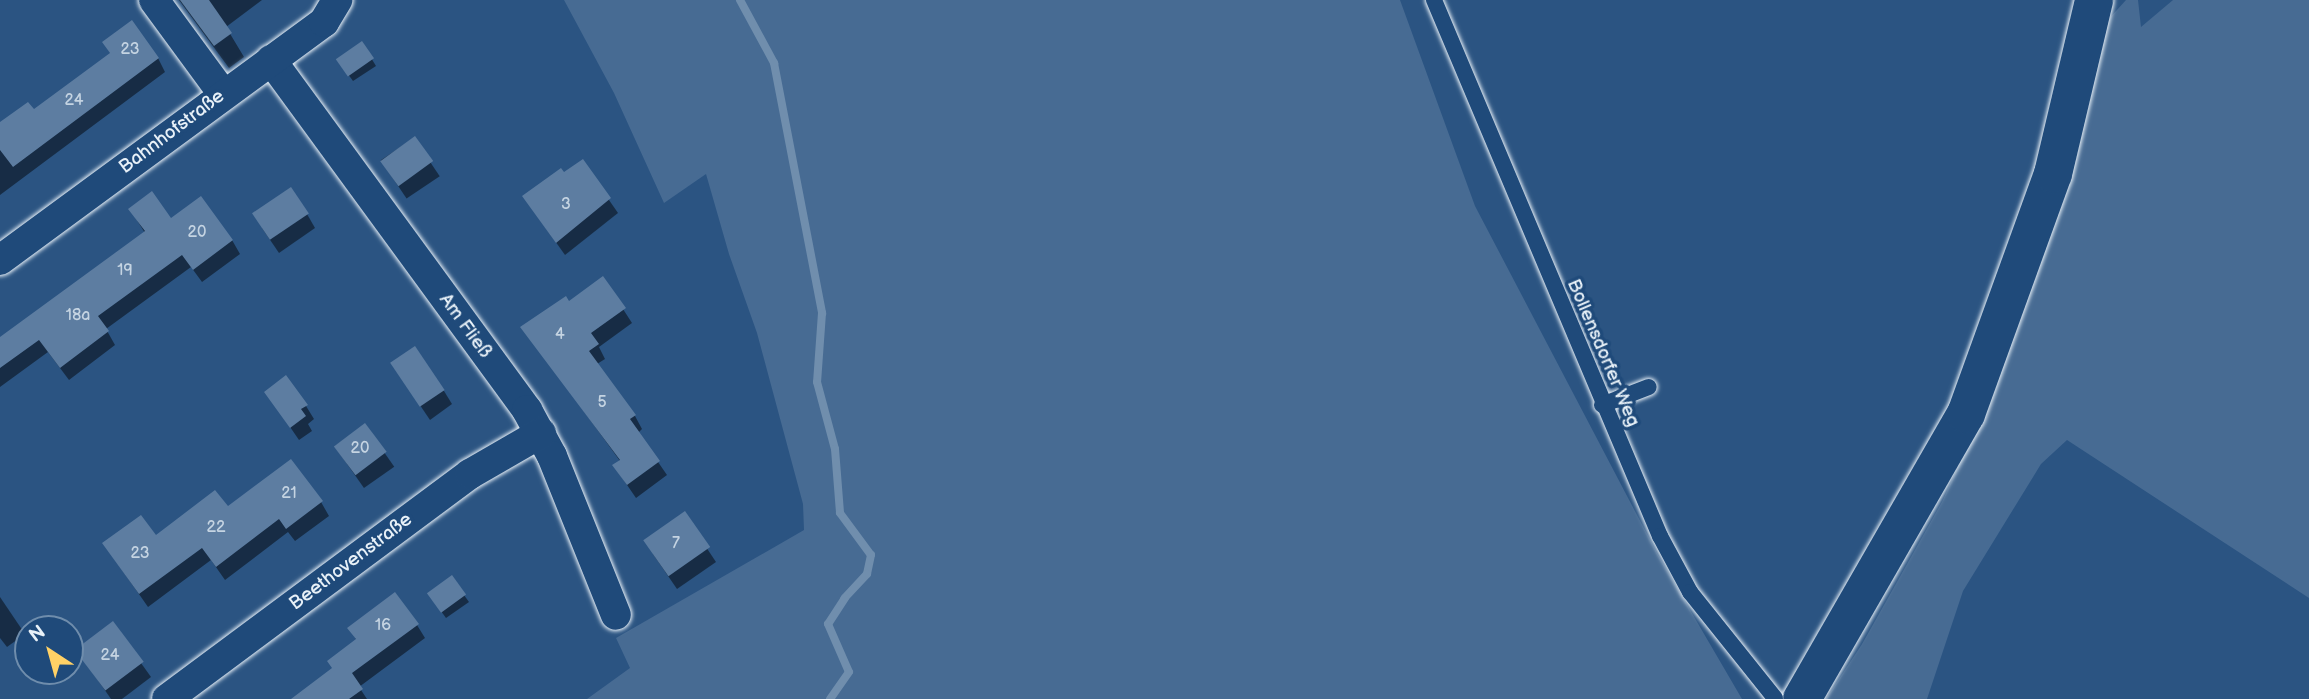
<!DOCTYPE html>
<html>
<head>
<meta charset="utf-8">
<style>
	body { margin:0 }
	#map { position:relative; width:2309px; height:699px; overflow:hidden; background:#2b5482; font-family:"Balsamiq Sans",sans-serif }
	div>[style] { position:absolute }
	.green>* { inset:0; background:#476b93 }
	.shadow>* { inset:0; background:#0007; transform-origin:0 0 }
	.stream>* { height:8px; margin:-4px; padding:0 4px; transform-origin:4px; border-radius:4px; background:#708ead }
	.building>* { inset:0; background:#5d7da1; transform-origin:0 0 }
	.roads { filter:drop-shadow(0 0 2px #e8f1f8) drop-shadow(0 0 2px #e8f1f8) }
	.lane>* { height:16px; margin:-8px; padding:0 8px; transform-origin:8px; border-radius:8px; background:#1f4a7a }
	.street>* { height:30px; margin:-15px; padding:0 15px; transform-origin:15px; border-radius:15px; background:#1f4a7a }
	.secondary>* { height:38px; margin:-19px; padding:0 19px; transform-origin:19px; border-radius:19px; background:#1f4a7a }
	span { translate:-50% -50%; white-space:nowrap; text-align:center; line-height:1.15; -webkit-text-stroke:7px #1f4a7a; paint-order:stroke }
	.number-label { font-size:16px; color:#c5d4e2 }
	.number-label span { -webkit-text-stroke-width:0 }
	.street-label { font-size:19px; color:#e8f1f8 }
	.north { position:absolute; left:14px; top:615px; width:70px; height:70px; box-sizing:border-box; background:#1f4a7a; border:2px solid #6f8dac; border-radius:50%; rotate:324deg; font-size:19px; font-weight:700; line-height:28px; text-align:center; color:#e8f1f8 }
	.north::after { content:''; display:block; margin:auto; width:24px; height:32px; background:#ffd166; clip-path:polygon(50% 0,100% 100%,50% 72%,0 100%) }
</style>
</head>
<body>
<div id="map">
	<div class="green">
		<div style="clip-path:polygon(564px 0,1400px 0,1475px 206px,1658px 555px,1742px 699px,587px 699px,630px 668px,616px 638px,804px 530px,803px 504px,757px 333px,729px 254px,706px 174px,664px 203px,614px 93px)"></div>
		<div style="clip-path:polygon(2126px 0,2138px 0,2141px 27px,2173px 0,2309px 0,2309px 598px,2067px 440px,2041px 464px,1963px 591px,1927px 699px,1826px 699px,1862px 644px,1942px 502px,1982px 414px,2106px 22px)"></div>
	</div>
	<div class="shadow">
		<div style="clip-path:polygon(179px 0,262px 0,226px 27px,244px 57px,229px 68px)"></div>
		<div style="clip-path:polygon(104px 43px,158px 58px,165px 72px,0 195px,0 125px,33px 112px,111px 54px)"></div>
		<div style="clip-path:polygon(362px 43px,376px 66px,353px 81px,342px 66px)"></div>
		<div style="left:414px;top:138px;width:46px;height:40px;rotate:56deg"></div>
		<div style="clip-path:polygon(582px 161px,618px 213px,565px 255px,533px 210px,564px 175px)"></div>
		<div style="clip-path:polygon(130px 209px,232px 240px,240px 254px,202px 282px,191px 267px,106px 329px,115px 345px,69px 380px,48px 352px,0 387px,0 340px,145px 233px)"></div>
		<div style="clip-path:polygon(307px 214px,315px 228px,279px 253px,262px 228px)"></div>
		<div style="clip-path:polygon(603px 278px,632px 323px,599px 347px,605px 359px,597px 364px,635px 416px,642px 429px,638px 433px,667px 475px,636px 498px,614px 466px,620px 461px,523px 327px,569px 303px)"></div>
		<div style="clip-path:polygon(401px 377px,444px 391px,452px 404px,430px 420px)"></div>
		<div style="clip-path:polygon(266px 392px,306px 406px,314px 419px,308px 424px,312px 431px,299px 440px)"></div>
		<div style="left:365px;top:425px;width:51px;height:37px;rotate:55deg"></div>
		<div style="clip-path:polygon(321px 502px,329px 516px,295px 541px,288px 532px,225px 580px,211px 560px,148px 607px,104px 544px,155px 537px,227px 509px)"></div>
		<div style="clip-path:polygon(684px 514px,716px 562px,677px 589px,653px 554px)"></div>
		<div style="clip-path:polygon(451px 577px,469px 602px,446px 618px,433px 600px)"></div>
		<div style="clip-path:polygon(0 597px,25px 634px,7px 647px,0 638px)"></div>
		<div style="clip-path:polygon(113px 624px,151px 677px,122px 699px,111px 699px,77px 650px)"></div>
		<div style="clip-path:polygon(417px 625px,425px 638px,359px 687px,367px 699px,294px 699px,334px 670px,357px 641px,350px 628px)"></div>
	</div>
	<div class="stream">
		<div style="left:740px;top:0;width:72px;rotate:61.6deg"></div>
		<div style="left:774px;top:63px;width:255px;rotate:79.1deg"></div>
		<div style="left:822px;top:313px;width:69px;rotate:94.1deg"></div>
		<div style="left:817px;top:382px;width:69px;rotate:75deg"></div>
		<div style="left:835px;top:449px;width:64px;rotate:85.5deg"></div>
		<div style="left:840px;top:513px;width:52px;rotate:53.6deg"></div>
		<div style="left:871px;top:555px;width:19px;rotate:102deg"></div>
		<div style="left:867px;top:574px;width:33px;rotate:133deg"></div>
		<div style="left:845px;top:598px;width:31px;rotate:123deg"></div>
		<div style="left:828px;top:624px;width:52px;rotate:66.4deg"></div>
		<div style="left:849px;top:672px;width:33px;rotate:125deg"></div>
	</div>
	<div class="building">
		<div style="clip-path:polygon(180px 0,209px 0,232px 33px,214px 46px)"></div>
		<div style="clip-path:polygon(132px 20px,159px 58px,13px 167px,0 150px,0 122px,28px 102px,34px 109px,110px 53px,102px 42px)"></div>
		<div style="left:362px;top:41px;width:21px;height:32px;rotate:55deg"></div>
		<div style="left:415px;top:136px;width:31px;height:43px;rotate:54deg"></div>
		<div style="clip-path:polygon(583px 159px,611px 198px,556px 243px,522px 196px,561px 168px,564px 172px)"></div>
		<div style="left:291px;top:187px;width:32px;height:47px;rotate:56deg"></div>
		<div style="clip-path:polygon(152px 191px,171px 218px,201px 196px,233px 240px,193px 270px,182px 255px,98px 316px,109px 331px,60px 368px,39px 340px,0 368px,0 337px,145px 231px,128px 209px)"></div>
		<div style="clip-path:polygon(603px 276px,626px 308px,591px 333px,599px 344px,589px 351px,636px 415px,630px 419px,660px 461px,627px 485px,612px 465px,620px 460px,520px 327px,566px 296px,569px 301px)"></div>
		<div style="left:415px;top:346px;width:53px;height:30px;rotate:56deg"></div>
		<div style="clip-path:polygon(286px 375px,308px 405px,301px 409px,306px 416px,290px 428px,264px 392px)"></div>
		<div style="left:365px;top:423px;width:36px;height:39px;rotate:53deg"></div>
		<div style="clip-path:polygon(291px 459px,323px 501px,286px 529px,279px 519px,216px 567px,202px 548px,139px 594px,102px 543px,141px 515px,156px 535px,215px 490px,228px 506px)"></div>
		<div style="left:685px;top:511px;width:44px;height:51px;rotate:55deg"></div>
		<div style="left:452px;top:575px;width:24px;height:31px;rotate:54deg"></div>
		<div style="clip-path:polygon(395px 592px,419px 624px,352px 673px,363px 689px,349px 699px,291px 699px,332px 668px,327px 661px,356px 639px,347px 628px)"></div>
		<div style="left:113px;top:621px;width:51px;height:48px;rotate:53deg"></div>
	</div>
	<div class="roads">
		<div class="lane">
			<div style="left:1434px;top:0;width:582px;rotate:67.14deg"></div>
			<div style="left:1660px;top:536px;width:64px;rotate:61.8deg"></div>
			<div style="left:1690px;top:592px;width:136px;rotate:51.3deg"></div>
			<div style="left:1602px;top:405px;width:50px;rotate:-21deg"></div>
		</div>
		<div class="street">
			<div style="left:154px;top:0;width:117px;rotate:53.7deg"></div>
			<div style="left:271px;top:60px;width:434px;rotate:53.8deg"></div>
			<div style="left:527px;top:410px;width:52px;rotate:61.5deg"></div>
			<div style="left:552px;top:456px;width:171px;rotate:68.1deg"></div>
			<div style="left:0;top:260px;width:402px;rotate:-36.3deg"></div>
			<div style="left:324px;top:22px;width:26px;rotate:-59deg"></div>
			<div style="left:167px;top:699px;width:377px;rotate:-36.6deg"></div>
			<div style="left:470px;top:474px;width:82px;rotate:-30deg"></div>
		</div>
		<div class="secondary">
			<div style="left:1802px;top:699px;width:329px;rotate:-60.1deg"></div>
			<div style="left:1966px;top:414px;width:255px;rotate:-70.1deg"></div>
			<div style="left:2053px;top:174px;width:179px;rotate:-76.7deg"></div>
		</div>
	</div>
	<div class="number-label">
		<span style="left:130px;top:50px">23</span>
		<span style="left:74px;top:101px">24</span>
		<span style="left:566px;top:205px">3</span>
		<span style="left:197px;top:233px">20</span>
		<span style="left:125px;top:271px">19</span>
		<span style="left:78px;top:316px">18a</span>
		<span style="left:560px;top:335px">4</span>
		<span style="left:602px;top:403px">5</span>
		<span style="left:360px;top:449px">20</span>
		<span style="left:289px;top:494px">21</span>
		<span style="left:216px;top:528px">22</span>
		<span style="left:676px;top:544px">7</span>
		<span style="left:140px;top:554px">23</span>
		<span style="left:383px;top:626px">16</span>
		<span style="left:110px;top:656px">24</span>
	</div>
	<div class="street-label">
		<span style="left:172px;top:132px;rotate:-37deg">Bahnhofstraße</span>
		<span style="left:465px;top:326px;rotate:54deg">Am Fließ</span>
		<span style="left:1603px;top:353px;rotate:67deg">Bollensdorfer Weg</span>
		<span style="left:351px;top:562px;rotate:-37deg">Beethovenstraße</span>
	</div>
	<div class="north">N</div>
</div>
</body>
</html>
